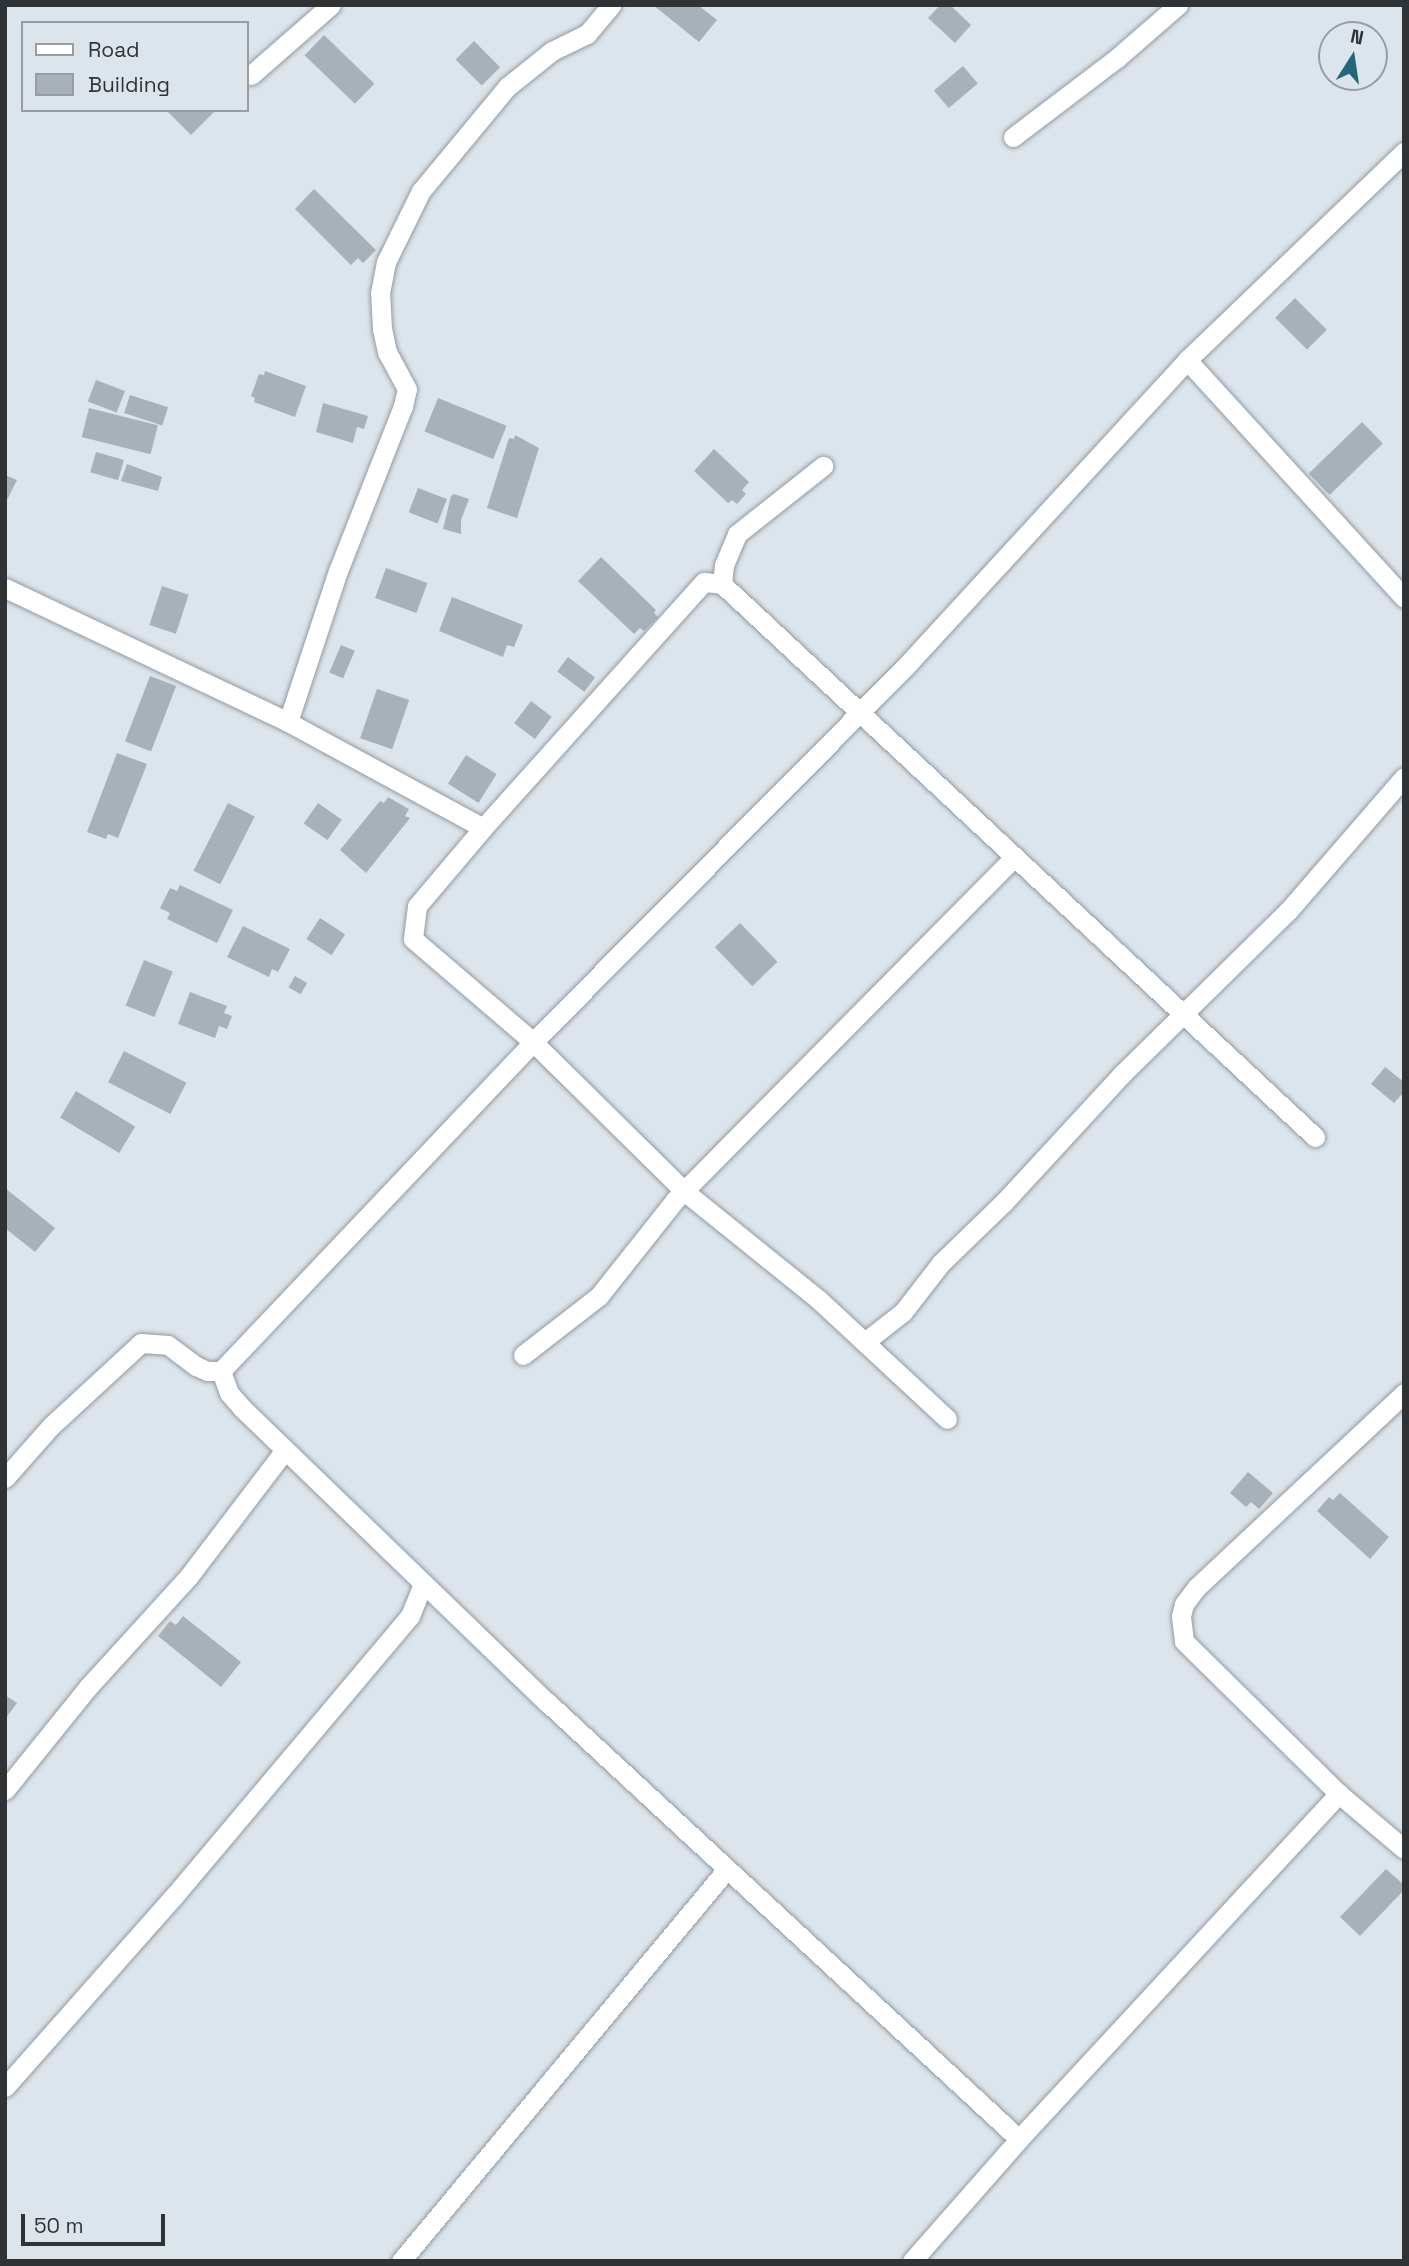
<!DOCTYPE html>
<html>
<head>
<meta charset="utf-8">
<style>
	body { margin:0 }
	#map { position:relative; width:1409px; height:2266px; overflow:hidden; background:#dce4ec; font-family:"Space Grotesk",sans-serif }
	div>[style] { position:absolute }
	.building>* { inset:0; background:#a9b1b8; transform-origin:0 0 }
	.roads { filter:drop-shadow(0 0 2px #929aa1) drop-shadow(0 0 2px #929aa1) }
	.minor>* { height:19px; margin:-9.5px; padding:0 9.5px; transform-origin:9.5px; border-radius:9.5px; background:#fff }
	span { translate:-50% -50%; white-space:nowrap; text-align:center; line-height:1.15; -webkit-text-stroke:6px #dce4ec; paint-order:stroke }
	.frame { position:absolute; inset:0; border:7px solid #303336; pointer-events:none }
	.legend { position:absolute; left:21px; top:21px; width:228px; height:91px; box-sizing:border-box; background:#dce4ec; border:2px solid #979da3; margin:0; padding:9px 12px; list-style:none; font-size:21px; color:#303336 }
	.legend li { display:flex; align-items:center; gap:14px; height:35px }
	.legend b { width:35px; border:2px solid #979da3 }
	.north { position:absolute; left:1318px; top:21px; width:70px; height:70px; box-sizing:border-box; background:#dce4ec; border:2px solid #979da3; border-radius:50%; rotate:12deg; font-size:19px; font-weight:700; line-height:28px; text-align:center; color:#303336 }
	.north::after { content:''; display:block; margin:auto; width:24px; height:32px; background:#236879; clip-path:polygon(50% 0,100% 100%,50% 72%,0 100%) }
	.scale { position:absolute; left:21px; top:2214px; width:144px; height:32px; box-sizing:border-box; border:4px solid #303336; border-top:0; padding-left:9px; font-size:21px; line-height:24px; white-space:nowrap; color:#303336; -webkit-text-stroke:5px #dce4ec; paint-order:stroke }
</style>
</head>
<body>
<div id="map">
	<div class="building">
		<div style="clip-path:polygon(653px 5px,698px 5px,717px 20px,699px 42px)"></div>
		<div style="clip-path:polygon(940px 5px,950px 5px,971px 25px,955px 43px,928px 18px)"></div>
		<div style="left:324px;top:35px;width:70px;height:28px;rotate:44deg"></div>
		<div style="left:474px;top:41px;width:37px;height:26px;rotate:45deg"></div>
		<div style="left:963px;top:66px;width:23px;height:38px;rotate:50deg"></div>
		<div style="clip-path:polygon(166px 110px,212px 110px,214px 112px,191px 135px)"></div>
		<div style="clip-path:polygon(314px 189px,376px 250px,363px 263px,358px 258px,351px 265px,295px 209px)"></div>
		<div style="left:1295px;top:298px;width:45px;height:28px;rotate:45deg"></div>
		<div style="clip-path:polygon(265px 371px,306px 386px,295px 417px,254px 402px,255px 398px,251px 396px,259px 374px,264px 375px)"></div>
		<div style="left:96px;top:380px;width:31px;height:23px;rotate:21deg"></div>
		<div style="left:130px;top:395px;width:40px;height:19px;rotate:18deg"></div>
		<div style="left:438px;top:398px;width:74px;height:36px;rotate:22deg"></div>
		<div style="clip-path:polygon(323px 403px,368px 416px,364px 429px,357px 427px,353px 443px,316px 432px)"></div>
		<div style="left:89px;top:408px;width:71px;height:30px;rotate:14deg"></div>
		<div style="left:1362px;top:422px;width:30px;height:74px;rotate:46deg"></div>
		<div style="clip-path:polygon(515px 435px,539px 448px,517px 518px,487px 508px,509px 438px,514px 439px)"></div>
		<div style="clip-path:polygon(714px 449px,749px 482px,742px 490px,746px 494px,737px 504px,732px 500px,728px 503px,694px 471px)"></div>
		<div style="left:96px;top:452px;width:29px;height:21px;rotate:16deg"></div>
		<div style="clip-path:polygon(127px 464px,162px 477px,158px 491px,121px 481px)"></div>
		<div style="clip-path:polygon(5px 475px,17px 480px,5px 504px)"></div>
		<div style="left:418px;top:488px;width:31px;height:26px;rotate:21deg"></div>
		<div style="clip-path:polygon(454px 494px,469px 499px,461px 520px,461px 534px,443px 529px,451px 496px)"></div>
		<div style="clip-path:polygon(601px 557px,656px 610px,654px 613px,658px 617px,644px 631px,640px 628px,634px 634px,578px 581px)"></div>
		<div style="left:386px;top:568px;width:44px;height:32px;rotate:20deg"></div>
		<div style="left:162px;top:586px;width:28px;height:41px;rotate:18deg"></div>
		<div style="clip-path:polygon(452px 597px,523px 625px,514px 647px,507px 645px,503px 657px,439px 631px)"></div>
		<div style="left:341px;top:645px;width:15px;height:30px;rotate:23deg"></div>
		<div style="left:568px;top:657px;width:34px;height:18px;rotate:37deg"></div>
		<div style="left:150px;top:676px;width:28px;height:70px;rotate:21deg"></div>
		<div style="left:377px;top:689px;width:34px;height:52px;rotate:19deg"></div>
		<div style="left:531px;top:701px;width:26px;height:28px;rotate:37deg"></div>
		<div style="clip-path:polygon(117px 753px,147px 764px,118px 838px,108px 834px,106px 839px,87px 832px)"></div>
		<div style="left:466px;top:755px;width:36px;height:34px;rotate:32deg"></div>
		<div style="clip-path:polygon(388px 797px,409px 809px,405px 816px,410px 818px,366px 873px,340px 850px,380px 801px,384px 803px)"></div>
		<div style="left:228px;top:803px;width:30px;height:76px;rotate:27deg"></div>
		<div style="left:318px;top:803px;width:29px;height:25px;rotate:35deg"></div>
		<div style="clip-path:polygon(180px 885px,233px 910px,217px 943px,167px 919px,170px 913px,160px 908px,170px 888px,177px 891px)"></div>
		<div style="left:320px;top:918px;width:30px;height:25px;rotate:33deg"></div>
		<div style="left:740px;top:923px;width:54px;height:35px;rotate:46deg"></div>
		<div style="clip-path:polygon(243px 926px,290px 949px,278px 972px,272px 969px,269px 977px,227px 957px)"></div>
		<div style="left:144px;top:960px;width:31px;height:49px;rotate:22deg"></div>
		<div style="left:295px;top:976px;width:14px;height:13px;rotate:30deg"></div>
		<div style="clip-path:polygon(190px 992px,227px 1006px,224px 1013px,232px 1016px,227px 1029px,219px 1026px,215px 1038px,178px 1024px)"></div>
		<div style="left:124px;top:1051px;width:70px;height:35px;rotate:27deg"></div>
		<div style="clip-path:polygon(1385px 1067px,1404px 1082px,1404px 1092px,1394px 1103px,1371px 1084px)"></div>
		<div style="left:76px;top:1091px;width:69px;height:31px;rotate:31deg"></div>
		<div style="clip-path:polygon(5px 1188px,55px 1228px,35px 1252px,5px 1228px)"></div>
		<div style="clip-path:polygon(1248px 1472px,1273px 1493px,1259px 1509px,1251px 1502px,1246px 1507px,1230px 1493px)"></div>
		<div style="clip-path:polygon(1340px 1493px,1389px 1537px,1370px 1559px,1317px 1511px,1329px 1497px,1333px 1500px)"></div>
		<div style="clip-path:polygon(183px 1616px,241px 1662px,221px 1687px,158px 1636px,170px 1621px,176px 1625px)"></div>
		<div style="clip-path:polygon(5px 1695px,17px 1703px,5px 1719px)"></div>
		<div style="clip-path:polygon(1386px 1869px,1404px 1885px,1404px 1890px,1360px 1936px,1340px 1917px)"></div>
	</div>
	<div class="roads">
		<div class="minor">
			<div style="left:251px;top:75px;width:106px;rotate:-41.2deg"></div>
			<div style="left:1013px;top:137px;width:131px;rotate:-37.2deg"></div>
			<div style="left:1117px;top:58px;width:81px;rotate:-41deg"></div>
			<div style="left:1187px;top:360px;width:322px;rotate:47.6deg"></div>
			<div style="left:722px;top:584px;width:19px;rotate:-84deg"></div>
			<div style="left:724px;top:565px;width:34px;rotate:-67deg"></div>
			<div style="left:737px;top:534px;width:110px;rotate:-38.3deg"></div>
			<div style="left:5px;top:588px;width:313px;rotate:25.3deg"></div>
			<div style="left:288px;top:722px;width:222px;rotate:28.5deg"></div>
			<div style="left:483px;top:828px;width:102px;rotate:130.2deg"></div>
			<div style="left:417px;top:906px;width:33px;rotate:97deg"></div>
			<div style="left:413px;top:939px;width:158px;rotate:40.6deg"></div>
			<div style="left:533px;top:1042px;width:212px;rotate:44.6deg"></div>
			<div style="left:684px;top:1191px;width:172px;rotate:38.9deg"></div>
			<div style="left:818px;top:1299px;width:176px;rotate:42.9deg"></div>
			<div style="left:288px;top:722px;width:159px;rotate:-71.7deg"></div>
			<div style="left:338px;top:571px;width:177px;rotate:-68.5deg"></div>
			<div style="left:403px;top:406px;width:17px;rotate:-77deg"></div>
			<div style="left:407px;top:389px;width:42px;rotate:-118.4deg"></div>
			<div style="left:387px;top:352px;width:24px;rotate:-102deg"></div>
			<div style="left:382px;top:329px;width:36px;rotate:-93deg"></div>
			<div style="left:380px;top:293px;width:32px;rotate:-79deg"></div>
			<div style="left:386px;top:262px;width:79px;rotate:-63.8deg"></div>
			<div style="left:421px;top:191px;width:135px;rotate:-50.4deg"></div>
			<div style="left:507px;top:87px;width:58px;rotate:-38.7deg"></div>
			<div style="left:552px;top:51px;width:39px;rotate:-26deg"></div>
			<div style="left:587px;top:34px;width:38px;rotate:-50deg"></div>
			<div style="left:483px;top:828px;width:331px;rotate:-48.1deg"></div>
			<div style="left:704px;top:582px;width:18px;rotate:6deg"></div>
			<div style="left:722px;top:584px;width:811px;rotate:43deg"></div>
			<div style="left:866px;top:1341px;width:47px;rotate:-38.1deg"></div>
			<div style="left:903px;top:1312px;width:62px;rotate:-52.2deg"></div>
			<div style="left:941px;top:1263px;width:88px;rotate:-44.1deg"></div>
			<div style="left:1004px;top:1202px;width:173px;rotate:-47.3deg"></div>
			<div style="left:1121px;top:1075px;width:234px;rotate:-44.5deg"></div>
			<div style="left:1288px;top:911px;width:177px;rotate:-49.1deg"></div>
			<div style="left:523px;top:1355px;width:96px;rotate:-37.8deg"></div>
			<div style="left:599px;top:1296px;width:122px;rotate:-51.6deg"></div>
			<div style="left:675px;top:1200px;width:483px;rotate:-45.3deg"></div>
			<div style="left:221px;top:1371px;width:23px;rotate:70deg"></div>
			<div style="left:229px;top:1393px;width:20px;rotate:49deg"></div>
			<div style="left:242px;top:1408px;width:425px;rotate:44deg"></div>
			<div style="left:548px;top:1703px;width:642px;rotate:42.79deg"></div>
			<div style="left:5px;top:1478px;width:69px;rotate:-48.5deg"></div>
			<div style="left:51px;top:1426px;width:122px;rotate:-42.7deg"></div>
			<div style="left:141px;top:1343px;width:27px;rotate:4deg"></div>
			<div style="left:168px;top:1345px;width:35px;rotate:37deg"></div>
			<div style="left:196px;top:1366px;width:12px;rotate:24deg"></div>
			<div style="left:207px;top:1371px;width:14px"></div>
			<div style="left:221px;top:1371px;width:453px;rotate:-46.5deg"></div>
			<div style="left:533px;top:1042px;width:528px;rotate:-45.23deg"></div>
			<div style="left:905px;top:667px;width:417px;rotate:-47.4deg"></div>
			<div style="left:1187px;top:360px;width:301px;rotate:-43.8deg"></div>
			<div style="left:5px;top:1790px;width:132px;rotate:-51.1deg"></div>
			<div style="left:88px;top:1687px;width:150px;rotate:-47.7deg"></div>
			<div style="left:189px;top:1576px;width:158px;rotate:-52.7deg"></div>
			<div style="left:1339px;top:1794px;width:85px;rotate:40.2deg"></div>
			<div style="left:5px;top:2087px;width:255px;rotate:-48.5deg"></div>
			<div style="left:174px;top:1896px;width:366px;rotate:-49.9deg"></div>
			<div style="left:410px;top:1616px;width:35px;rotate:-68deg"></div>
			<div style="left:401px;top:2261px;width:510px;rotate:-50.25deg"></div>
			<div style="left:912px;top:2261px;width:162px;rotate:-48.7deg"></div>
			<div style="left:1019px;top:2139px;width:471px;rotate:-47.2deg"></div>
			<div style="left:1339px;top:1794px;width:218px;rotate:-135.4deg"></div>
			<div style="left:1184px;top:1641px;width:25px;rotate:-97deg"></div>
			<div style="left:1181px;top:1616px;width:12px;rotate:-76deg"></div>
			<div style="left:1184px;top:1604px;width:21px;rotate:-53deg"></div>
			<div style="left:1197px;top:1587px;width:284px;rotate:-43.1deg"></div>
		</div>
	</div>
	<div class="frame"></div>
	<ul class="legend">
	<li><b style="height:9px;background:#fff"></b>Road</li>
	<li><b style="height:19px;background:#a9b1b8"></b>Building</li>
	</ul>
	<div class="north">N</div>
	<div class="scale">50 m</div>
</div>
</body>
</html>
